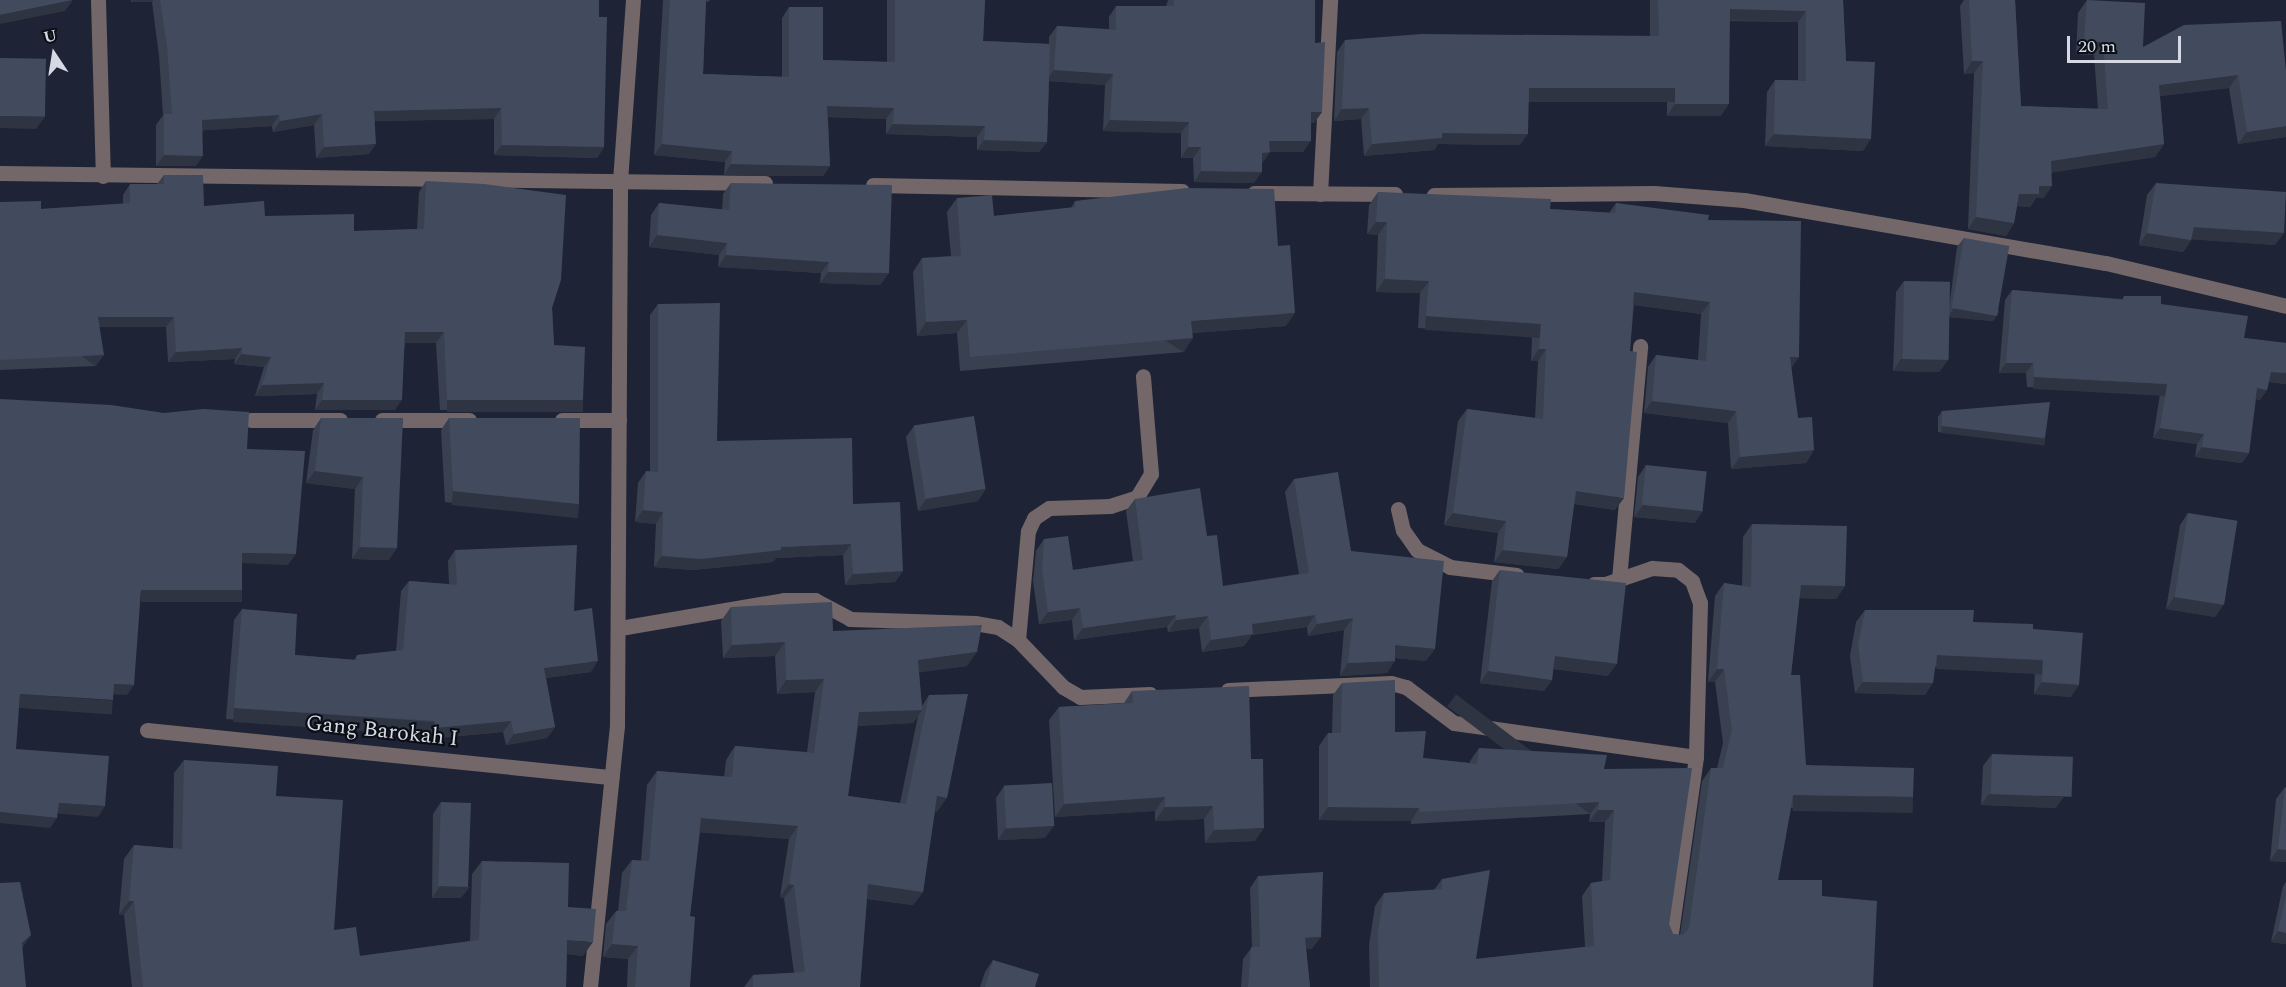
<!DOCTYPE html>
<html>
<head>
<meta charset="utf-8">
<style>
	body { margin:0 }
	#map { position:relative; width:2286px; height:987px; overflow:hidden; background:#1e2435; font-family:Spectral,serif }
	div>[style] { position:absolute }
	.minor>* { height:15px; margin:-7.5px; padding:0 7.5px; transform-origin:7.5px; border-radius:7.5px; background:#736769 }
	.wall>* { inset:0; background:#394050 }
	.shaded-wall>* { inset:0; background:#2e3441; transform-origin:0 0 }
	.building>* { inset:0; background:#424a5d; transform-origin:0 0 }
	span { translate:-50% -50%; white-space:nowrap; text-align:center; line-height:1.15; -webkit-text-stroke:4.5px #0b0e15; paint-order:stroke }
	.street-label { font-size:22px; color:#d4d9e4 }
	.north { position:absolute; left:24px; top:24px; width:60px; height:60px; -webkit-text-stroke:4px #0b0e15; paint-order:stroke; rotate:348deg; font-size:16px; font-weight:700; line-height:24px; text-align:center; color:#d4d9e4 }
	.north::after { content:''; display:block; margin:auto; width:21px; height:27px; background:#d4d9e4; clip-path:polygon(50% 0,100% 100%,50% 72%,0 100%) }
	.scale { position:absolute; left:2067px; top:36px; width:114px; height:27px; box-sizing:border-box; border:3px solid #d4d9e4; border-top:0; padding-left:8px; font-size:18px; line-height:21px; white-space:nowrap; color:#d4d9e4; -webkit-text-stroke:4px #0b0e15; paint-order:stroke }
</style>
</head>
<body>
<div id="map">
	<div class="minor">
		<div style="left:98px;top:0;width:176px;rotate:88.4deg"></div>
		<div style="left:0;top:173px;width:765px;rotate:0.75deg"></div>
		<div style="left:873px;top:185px;width:309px;rotate:1.1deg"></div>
		<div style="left:1254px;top:193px;width:141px;rotate:0.4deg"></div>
		<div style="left:1320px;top:194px;width:194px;rotate:-87deg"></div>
		<div style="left:1434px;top:195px;width:220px;rotate:-0.5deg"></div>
		<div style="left:1654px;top:193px;width:90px;rotate:4.4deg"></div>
		<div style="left:1744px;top:200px;width:367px;rotate:9.9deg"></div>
		<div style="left:2106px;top:263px;width:185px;rotate:13.4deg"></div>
		<div style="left:251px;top:420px;width:89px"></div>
		<div style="left:382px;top:420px;width:87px"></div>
		<div style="left:562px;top:420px;width:57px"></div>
		<div style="left:1398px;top:509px;width:22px;rotate:77deg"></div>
		<div style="left:1403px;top:530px;width:24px;rotate:55deg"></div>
		<div style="left:1417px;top:550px;width:37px;rotate:27deg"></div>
		<div style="left:1450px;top:567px;width:67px;rotate:6.8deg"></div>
		<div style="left:1619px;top:579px;width:234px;rotate:-84.8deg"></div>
		<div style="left:1594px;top:584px;width:11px"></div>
		<div style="left:1605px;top:584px;width:50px;rotate:-18.8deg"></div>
		<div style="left:1652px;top:568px;width:26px;rotate:4deg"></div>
		<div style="left:1678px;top:570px;width:18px;rotate:38deg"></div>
		<div style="left:1692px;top:581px;width:23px;rotate:70deg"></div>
		<div style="left:1700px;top:603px;width:154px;rotate:91.5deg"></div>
		<div style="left:1696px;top:757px;width:184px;rotate:98.1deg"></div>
		<div style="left:620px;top:628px;width:166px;rotate:-9.7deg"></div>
		<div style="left:784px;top:600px;width:31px"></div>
		<div style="left:815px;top:600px;width:40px;rotate:28deg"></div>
		<div style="left:850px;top:619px;width:125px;rotate:1.8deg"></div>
		<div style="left:975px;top:623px;width:23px;rotate:10deg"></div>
		<div style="left:998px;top:627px;width:24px;rotate:33deg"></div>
		<div style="left:1018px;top:640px;width:65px;rotate:46.2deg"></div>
		<div style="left:1063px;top:687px;width:20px;rotate:30deg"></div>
		<div style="left:1080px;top:697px;width:70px;rotate:-2.5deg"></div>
		<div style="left:1018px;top:640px;width:109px;rotate:-84.8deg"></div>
		<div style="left:1028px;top:531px;width:14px;rotate:-65deg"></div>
		<div style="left:1034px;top:518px;width:18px;rotate:-34deg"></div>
		<div style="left:1049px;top:508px;width:61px;rotate:-1.9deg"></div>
		<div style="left:1110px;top:506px;width:28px;rotate:-18deg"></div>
		<div style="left:1137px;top:497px;width:27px;rotate:-59deg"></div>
		<div style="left:1151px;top:474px;width:98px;rotate:-94.7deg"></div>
		<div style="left:1228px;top:690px;width:163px;rotate:-2.5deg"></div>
		<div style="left:1391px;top:683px;width:16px;rotate:15deg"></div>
		<div style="left:1406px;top:687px;width:60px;rotate:36.9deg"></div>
		<div style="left:1454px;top:723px;width:244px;rotate:8deg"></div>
		<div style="left:147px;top:730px;width:467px;rotate:5.8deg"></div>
		<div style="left:590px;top:987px;width:262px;rotate:-84.1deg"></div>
		<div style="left:617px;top:726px;width:545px;rotate:-89.68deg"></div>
		<div style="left:620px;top:181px;width:181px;rotate:-85.9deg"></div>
	</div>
	<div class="wall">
		<div style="clip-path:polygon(131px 0,599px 0,599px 17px,604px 147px,597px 158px,494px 155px,494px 119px,375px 121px,369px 154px,316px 158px,314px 125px,273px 132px,272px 126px,203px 130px,196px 166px,156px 166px,156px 125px,163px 115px,159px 56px,152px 2px,131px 2px)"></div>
		<div style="clip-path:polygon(663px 0,710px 0,708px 2px,706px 1px,703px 74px,782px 77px,782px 18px,789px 7px,823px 60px,887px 62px,887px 0,985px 0,983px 41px,1049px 44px,1049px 37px,1057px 26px,1109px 29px,1109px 17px,1116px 6px,1166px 6px,1168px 0,1315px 0,1315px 43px,1322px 112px,1314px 123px,1311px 123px,1303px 152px,1270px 152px,1262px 163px,1254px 183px,1194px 182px,1193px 158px,1181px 158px,1181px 133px,1103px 131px,1105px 85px,1049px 81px,1047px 142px,1039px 152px,977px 150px,977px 137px,886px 134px,886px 119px,828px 117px,830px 166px,823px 176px,724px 175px,725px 162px,654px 155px)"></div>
		<div style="clip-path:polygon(1650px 0,1844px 0,1843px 0,1846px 61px,1863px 151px,1765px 146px,1767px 92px,1775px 80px,1798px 80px,1798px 22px,1730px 21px,1721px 116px,1667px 116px,1667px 100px,1529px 100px,1520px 145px,1438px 144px,1434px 150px,1364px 156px,1361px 119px,1334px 121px,1337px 52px,1345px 40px,1650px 36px)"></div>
		<div style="clip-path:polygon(1964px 0,2015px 0,2021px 106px,2098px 109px,2094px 55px,2076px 54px,2078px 13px,2087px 0,2143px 47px,2281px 21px,2286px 137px,2238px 144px,2229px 88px,2160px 96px,2164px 144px,2155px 157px,2052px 172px,2044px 198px,2036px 198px,2030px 207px,2017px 206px,2014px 223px,2006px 236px,1968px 229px,1974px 73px,1964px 74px,1960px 6px)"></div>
		<div style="clip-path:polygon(164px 175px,204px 206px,354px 231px,417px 229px,419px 192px,426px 181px,552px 308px,554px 345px,575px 410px,440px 410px,436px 343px,405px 343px,395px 410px,315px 410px,317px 394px,255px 396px,264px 367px,234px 364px,235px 359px,168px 362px,166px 327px,99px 327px,96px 366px,0 370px,0 202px,41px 209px,123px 204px,123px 195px,130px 184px,157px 184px)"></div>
		<div style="clip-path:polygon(731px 183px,889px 273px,880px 285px,820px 283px,821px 273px,718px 267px,719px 255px,649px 247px,651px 215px,659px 203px,722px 210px,723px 194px)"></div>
		<div style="clip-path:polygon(2156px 183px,2275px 245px,2192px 239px,2183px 252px,2139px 245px,2147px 195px)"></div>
		<div style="clip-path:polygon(1378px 192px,1550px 209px,1609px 213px,1616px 203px,1708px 220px,1799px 357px,1791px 368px,1798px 418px,1814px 450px,1806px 463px,1731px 469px,1728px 423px,1644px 413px,1648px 367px,1656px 355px,1698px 360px,1701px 314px,1634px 305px,1615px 510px,1574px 504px,1567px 557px,1558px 569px,1494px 562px,1498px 533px,1444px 525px,1458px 421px,1467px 409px,1535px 418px,1538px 361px,1531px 361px,1532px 336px,1418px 328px,1420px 293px,1376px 292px,1378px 235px,1367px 234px,1369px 205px)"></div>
		<div style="clip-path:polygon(957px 198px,994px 216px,1071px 208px,1075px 201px,1278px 246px,1286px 326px,1192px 333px,1184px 352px,960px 371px,957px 333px,917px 336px,913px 272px,922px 258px,951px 256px,947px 212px)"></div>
		<div style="clip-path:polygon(1964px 238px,1999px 312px,1993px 321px,1949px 317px,1948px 360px,1939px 372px,1893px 371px,1896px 292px,1904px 281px,1949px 308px,1957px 247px)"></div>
		<div style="clip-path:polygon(2012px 290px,2122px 299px,2124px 296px,2161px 304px,2244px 338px,2286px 343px,2286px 384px,2269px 382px,2267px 390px,2260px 400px,2256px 399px,2249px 453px,2242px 463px,2195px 457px,2197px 444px,2153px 438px,2160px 394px,2027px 387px,2026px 373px,1999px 373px,2005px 300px)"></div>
		<div style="clip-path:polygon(658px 304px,717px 441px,853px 504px,903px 571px,895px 582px,845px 585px,843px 555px,776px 558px,773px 562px,693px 570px,654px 567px,656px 524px,635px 522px,638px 483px,646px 471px,650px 472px,650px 315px)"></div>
		<div style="clip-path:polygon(1942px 411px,2045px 438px,2041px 444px,1938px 432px,1938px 417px)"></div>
		<div style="clip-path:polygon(321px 418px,403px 418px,389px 560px,352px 559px,355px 489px,306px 483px,313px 430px)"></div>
		<div style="clip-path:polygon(449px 418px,579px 504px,571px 515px,445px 502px,441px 430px)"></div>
		<div style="clip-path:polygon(914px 426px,978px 501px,918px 511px,906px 437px)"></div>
		<div style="clip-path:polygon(1646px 465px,1695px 523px,1634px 517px,1638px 477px)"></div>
		<div style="clip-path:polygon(1294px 479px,1351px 551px,1426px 661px,1395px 658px,1387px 673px,1340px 676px,1344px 630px,1308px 636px,1307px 627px,1252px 635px,1244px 646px,1202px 652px,1199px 628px,1168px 632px,1167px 627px,1074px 640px,1072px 620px,1039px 624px,1033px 581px,1036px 551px,1044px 539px,1073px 570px,1133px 561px,1126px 511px,1135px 499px,1207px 536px,1223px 586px,1299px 574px,1285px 492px)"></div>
		<div style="clip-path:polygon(2188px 513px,2223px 605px,2215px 617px,2166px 609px,2180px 525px)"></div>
		<div style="clip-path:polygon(1752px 524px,1845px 586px,1836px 599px,1799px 598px,1791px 675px,1806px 765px,1904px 810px,1791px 808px,1778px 880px,1822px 896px,1873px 987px,1370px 987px,1369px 945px,1375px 906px,1384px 893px,1434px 890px,1442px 879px,1476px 959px,1585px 947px,1582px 896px,1591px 883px,1602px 881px,1605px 822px,1589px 822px,1590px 814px,1411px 824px,1411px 821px,1319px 820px,1319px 746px,1328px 733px,1332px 733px,1333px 695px,1342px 683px,1423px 758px,1470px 763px,1470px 761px,1479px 748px,1604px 769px,1673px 934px,1680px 935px,1702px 781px,1711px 768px,1717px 768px,1723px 743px,1715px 682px,1708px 682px,1715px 596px,1724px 583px,1742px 586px,1743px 537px)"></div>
		<div style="clip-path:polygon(455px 550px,574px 611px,591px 672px,546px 678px,555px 727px,547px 738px,506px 745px,503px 732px,427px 739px,427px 732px,226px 719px,234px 620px,242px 609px,295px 655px,354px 660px,357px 655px,396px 651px,401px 591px,409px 581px,449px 584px,448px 561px)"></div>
		<div style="clip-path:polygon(1500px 570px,1608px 676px,1553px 669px,1552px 680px,1544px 691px,1480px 683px,1492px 581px)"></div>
		<div style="clip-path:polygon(evenodd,731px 607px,833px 631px,967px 666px,919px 672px,922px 706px,929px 695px,937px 812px,935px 811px,923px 892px,913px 905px,867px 899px,860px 987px,744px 987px,753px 975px,794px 973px,784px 898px,780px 897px,789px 839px,700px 832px,690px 916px,690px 987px,627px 987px,628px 959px,603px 957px,606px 924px,616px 911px,618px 911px,622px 873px,632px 860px,641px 861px,647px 785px,657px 771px,724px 777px,726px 760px,735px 746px,807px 752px,815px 692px,777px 694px,775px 656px,723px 658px,721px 621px,731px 607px,918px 716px,900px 803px,848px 796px,858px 726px,913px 723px,918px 716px)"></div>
		<div style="clip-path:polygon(1865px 610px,2033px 629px,2071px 697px,2034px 694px,2035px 671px,1935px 667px,1925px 695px,1855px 693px,1850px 656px,1856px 622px)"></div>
		<div style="clip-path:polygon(1132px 691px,1251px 759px,1255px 841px,1205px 843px,1204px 819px,1155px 821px,1155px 811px,1055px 817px,1049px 720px,1059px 707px,1124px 703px)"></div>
		<div style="clip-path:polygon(1992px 754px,2056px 808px,1981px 805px,1983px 766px)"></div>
		<div style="clip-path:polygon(184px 760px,276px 796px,334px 930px,360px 956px,470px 941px,472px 874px,482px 861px,568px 907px,583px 956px,567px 954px,566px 987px,132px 987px,124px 915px,119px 914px,124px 859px,134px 845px,173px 849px,174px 773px)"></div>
		<div style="clip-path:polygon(1004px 786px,1045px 838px,998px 840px,996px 798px)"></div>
		<div style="clip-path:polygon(2285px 787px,2286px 862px,2270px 861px,2276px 799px)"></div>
		<div style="clip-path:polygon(441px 802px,461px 898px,432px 898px,433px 814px)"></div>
		<div style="clip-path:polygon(1258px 876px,1312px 949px,1306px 949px,1310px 987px,1241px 987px,1243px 959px,1252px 947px,1250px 888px)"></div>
		<div style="clip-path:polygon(2286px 882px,2286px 944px,2271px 942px,2283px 886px)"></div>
		<div style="clip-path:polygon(993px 960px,1035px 987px,980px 987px,985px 972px)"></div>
	</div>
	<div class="shaded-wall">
		<div style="clip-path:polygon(73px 0,65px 11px,0 24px,0 15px)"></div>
		<div style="left:132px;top:0;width:21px;height:2px"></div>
		<div style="clip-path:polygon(1730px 9px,1806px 11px,1798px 22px,1722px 20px)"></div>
		<div style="clip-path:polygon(2084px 41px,2103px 42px,2094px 55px,2076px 54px)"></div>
		<div style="clip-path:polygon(1972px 61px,1983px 61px,1974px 73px,1964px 74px)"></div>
		<div style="clip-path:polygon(1054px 70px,1113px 74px,1105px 85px,1046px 81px)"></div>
		<div style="clip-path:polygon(2238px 75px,2229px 88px,2150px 97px,2159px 85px)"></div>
		<div style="left:1529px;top:88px;width:146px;height:14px"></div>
		<div style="clip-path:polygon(1675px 104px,1729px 104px,1721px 116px,1667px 116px)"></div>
		<div style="clip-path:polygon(827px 106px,894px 108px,886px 119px,820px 117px)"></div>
		<div style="clip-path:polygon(501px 108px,494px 119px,367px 121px,374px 111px)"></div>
		<div style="clip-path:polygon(1369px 108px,1361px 119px,1334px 121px,1342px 109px)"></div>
		<div style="clip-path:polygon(1311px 112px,1322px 112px,1314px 123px,1304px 123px)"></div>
		<div style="clip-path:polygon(322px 114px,314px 125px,273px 132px,280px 121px)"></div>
		<div style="clip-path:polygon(279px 115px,272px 126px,195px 131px,202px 120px)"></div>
		<div style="clip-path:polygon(0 116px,45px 117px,36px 129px,0 128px)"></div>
		<div style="clip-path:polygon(1110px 120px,1189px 122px,1181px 133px,1103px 131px)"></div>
		<div style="clip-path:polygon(893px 124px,985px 126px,977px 137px,886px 134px)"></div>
		<div style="clip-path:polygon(2286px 126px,2286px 137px,2238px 144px,2247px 132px)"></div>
		<div style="clip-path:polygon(1442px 133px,1528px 134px,1520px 145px,1438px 144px,1434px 150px,1364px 156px,1372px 144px)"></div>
		<div style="clip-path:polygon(1774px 134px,1871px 139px,1863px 151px,1765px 146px)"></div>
		<div style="clip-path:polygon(984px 140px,1047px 142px,1039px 152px,977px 150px)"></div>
		<div style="clip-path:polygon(1269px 141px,1311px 141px,1303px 152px,1261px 152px)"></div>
		<div style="clip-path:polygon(376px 144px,369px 154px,316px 158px,324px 147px)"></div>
		<div style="clip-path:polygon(662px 144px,732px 151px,725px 162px,654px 155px)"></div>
		<div style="clip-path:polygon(2164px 144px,2155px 157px,2043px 174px,2051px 161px)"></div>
		<div style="clip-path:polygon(502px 145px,604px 147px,597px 158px,494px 155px)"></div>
		<div style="clip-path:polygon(1188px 147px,1201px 147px,1193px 158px,1181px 158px)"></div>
		<div style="clip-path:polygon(1270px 152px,1262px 163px,1262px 153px)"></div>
		<div style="clip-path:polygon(164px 155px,203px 156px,196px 166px,156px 166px)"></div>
		<div style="clip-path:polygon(731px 164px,830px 166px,823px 176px,724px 175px)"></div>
		<div style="clip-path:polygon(1201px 171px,1262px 172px,1254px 183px,1194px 182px)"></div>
		<div style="clip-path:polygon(2039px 186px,2052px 186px,2044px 198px,2036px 198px,2030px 207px,2010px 206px,2019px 194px)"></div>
		<div style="clip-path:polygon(1976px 217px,2014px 223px,2006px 236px,1968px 229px)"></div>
		<div style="clip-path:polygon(1376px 222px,1387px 222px,1378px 235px,1367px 234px)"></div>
		<div style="clip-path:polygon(2194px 227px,2284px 233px,2275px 245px,2185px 239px)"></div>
		<div style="clip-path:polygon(2147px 233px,2191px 240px,2183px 252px,2139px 245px)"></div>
		<div style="clip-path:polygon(657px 235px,727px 243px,719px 255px,649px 247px)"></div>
		<div style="clip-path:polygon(726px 255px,829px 262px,821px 273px,718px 267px)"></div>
		<div style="clip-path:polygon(828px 272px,889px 273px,880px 285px,820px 283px)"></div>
		<div style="clip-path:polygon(1385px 279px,1429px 281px,1420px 293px,1376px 292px)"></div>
		<div style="clip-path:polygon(1634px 292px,1710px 302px,1701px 314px,1626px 304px)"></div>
		<div style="clip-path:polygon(1954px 308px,1999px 312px,1993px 321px,1948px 317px)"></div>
		<div style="clip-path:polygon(1295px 313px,1286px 326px,1181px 334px,1191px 321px)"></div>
		<div style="left:1426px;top:316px;width:115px;height:14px;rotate:4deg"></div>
		<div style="clip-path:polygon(98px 317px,174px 317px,166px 327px,90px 327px)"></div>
		<div style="clip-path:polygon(967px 320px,957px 333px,917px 336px,926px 322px)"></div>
		<div style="clip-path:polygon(405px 332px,444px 332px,436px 343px,398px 343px)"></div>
		<div style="left:1193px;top:338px;width:17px;height:224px;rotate:123deg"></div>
		<div style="clip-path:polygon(242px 348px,235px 359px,168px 362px,176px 352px)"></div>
		<div style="clip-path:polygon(1539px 349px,1546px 349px,1538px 361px,1531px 361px)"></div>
		<div style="clip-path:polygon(242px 354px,271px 357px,264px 367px,234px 364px)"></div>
		<div style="left:104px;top:355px;width:14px;height:104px;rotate:126deg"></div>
		<div style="clip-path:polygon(1790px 357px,1799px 357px,1790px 369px)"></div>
		<div style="clip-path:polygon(1901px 359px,1948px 360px,1939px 372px,1893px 371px)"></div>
		<div style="clip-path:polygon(2006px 363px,2033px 363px,2026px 373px,1999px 373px)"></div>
		<div style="clip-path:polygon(2271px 372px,2286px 373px,2286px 384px,2264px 381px)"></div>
		<div style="left:2034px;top:377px;width:133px;height:12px;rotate:3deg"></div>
		<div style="clip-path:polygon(324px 383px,317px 394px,255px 396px,262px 385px)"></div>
		<div style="clip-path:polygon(2257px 388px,2267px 390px,2260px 400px,2250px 398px)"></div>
		<div style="clip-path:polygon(322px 400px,402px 400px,395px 410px,315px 410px)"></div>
		<div style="left:447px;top:400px;width:136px;height:12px"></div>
		<div style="clip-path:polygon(1652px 401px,1736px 411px,1728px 423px,1644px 413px)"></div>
		<div style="left:1942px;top:426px;width:104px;height:7px;rotate:7deg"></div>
		<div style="clip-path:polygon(2160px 428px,2204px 434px,2197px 444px,2153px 438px)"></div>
		<div style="clip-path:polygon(2202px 447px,2249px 453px,2242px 463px,2195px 457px)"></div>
		<div style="clip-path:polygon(1814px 450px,1806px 463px,1731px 469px,1740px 457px)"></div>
		<div style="clip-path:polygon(315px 471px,363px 477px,355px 489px,306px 483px)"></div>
		<div style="clip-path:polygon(986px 489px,978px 501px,918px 511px,926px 499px)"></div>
		<div style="left:453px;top:491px;width:127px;height:14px;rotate:6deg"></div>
		<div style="clip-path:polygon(1576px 491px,1624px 498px,1615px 510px,1567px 503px)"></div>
		<div style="clip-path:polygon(1643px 505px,1703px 511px,1695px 523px,1634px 517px)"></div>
		<div style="clip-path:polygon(643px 510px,663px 512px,656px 524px,635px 522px)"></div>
		<div style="clip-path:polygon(1453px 513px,1506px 521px,1498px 533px,1444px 525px)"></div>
		<div style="clip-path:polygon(851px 544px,843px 555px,776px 558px,773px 562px,693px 570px,654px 567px,662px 556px,781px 547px)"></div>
		<div style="clip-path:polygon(360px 547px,397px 548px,389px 560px,352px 559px)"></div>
		<div style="clip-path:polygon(1503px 550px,1567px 557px,1558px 569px,1494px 562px)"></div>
		<div style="clip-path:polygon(242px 553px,296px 554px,288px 565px,235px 563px)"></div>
		<div style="clip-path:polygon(903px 571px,895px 582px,845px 585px,853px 574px)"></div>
		<div style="clip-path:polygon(1801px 585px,1845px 586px,1836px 599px,1792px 598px)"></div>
		<div style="left:141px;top:590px;width:101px;height:12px"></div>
		<div style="clip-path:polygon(2174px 597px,2223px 605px,2215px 617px,2166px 609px)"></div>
		<div style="clip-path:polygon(1080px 608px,1072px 620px,1039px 624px,1048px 612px)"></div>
		<div style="clip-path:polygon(1176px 615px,1167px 627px,1074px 640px,1083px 628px)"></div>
		<div style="clip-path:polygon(1315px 615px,1307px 627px,1252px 635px,1244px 646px,1202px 652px,1211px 640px,1252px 624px)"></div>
		<div style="clip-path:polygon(1208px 616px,1199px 628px,1168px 632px,1176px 620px)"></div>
		<div style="clip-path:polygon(1353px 618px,1344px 630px,1308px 636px,1317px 624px)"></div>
		<div style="clip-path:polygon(785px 642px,775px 656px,723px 658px,732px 645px)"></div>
		<div style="clip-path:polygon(1395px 645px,1435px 649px,1426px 661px,1387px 657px)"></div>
		<div style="clip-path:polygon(977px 652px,967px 666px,909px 674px,918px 660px)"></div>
		<div style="left:1937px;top:655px;width:106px;height:14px;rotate:3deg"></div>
		<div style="clip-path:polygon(1555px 656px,1617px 664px,1608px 676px,1546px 668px)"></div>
		<div style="clip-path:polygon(598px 661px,591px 672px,537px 679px,544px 668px)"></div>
		<div style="clip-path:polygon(1395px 661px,1387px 673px,1340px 676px,1348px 663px)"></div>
		<div style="clip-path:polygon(1717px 669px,1724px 669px,1715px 682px,1708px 682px)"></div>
		<div style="clip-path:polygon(1488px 671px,1552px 680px,1544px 691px,1480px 683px)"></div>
		<div style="clip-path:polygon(824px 679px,815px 692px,777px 694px,786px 680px)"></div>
		<div style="clip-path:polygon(1863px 682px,1933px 683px,1925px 695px,1855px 693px)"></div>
		<div style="clip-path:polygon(2042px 682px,2079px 685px,2071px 697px,2034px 694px)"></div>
		<div style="clip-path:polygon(114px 684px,134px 685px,127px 695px,107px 694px)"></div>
		<div style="left:20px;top:694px;width:93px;height:14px;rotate:4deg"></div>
		<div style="left:234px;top:708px;width:201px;height:14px;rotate:4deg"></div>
		<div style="clip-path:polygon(922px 710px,913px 723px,850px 726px,859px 712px)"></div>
		<div style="clip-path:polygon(511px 721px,503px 732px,427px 739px,434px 728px)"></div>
		<div style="clip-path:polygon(555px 727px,547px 738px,506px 745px,514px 734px)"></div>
		<div style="clip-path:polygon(1989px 794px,2064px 797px,2056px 808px,1981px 805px)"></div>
		<div style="left:1793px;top:795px;width:120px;height:16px;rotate:1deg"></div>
		<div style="clip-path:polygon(937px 796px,947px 798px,937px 812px,927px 810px)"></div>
		<div style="clip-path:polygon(1165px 797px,1155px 811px,1055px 817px,1064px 804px)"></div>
		<div style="left:1599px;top:802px;width:15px;height:179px;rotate:127deg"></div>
		<div style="clip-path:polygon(59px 803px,105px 806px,98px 817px,51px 813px)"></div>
		<div style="clip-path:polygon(1213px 806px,1204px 819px,1155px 821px,1165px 807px)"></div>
		<div style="clip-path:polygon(1328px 807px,1419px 808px,1411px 821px,1319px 820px)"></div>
		<div style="clip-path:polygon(1598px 810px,1614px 810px,1605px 822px,1589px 822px)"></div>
		<div style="clip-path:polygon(0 812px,57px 818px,50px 828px,0 823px)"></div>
		<div style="clip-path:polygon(701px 818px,798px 826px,789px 839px,692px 832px)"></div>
		<div style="clip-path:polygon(1054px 826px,1045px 838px,998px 840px,1006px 828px)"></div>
		<div style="clip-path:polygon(1264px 828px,1255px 841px,1205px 843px,1214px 830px)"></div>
		<div style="clip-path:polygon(2278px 849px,2286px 850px,2286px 862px,2270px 861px)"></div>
		<div style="clip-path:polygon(789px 884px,794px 885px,784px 898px,780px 897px)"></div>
		<div style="clip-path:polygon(868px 884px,923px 892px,913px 905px,859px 898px)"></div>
		<div style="clip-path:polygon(440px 886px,470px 887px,461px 898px,432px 898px)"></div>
		<div style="clip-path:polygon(129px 901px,134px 901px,124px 915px,119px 914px)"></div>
		<div style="clip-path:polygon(2278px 931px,2286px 933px,2286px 944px,2271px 942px)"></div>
		<div style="clip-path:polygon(31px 935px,17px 956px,22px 943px)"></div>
		<div style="clip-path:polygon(1321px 937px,1312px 949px,1297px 949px,1305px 938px)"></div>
		<div style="clip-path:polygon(567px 940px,593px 942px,583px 956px,558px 953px)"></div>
		<div style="clip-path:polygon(612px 944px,638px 946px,628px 959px,603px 957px)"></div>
	</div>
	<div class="building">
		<div style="clip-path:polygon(0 0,73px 0,0 15px)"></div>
		<div style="clip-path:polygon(160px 0,599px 0,599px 17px,607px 17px,604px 147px,502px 145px,501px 108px,374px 111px,376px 144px,324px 147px,322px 114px,280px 121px,279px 115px,202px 120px,203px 156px,164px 155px,164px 114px,172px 114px,167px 46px)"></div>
		<div style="clip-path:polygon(670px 0,706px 0,703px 74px,789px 77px,789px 7px,823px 7px,823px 60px,895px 62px,895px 0,985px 0,983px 41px,1050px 44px,1047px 142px,984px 140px,985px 126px,893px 124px,894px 108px,827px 106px,830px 166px,731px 164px,732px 151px,662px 144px)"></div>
		<div style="clip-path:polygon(1174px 0,1315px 0,1315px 43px,1325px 42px,1322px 112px,1311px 112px,1311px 141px,1269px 141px,1270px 152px,1262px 153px,1262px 172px,1201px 171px,1201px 147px,1188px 147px,1189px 122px,1110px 120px,1113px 74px,1054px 70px,1057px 26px,1116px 30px,1116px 6px,1174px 6px)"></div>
		<div style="clip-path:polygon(1658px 0,1843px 0,1846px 61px,1875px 62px,1871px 139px,1774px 134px,1775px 80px,1806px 81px,1806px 11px,1730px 9px,1729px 104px,1675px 104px,1675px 88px,1529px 88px,1528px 134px,1442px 133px,1442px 138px,1372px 144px,1369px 108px,1342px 109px,1345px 40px,1421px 34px,1659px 36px)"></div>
		<div style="clip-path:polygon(1969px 0,2015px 0,2021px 106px,2108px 109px,2103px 42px,2084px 41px,2087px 0,2145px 3px,2143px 47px,2184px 25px,2281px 21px,2286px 71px,2286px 126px,2247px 132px,2238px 75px,2159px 85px,2164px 144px,2051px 161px,2052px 186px,2039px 186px,2039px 194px,2019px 194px,2014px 223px,1976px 217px,1983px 61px,1972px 61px)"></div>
		<div style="left:0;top:58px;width:46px;height:58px;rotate:1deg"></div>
		<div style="clip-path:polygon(164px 175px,203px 175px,204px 206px,264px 201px,265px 216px,354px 214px,354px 231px,424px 229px,426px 181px,484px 184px,566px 195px,561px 280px,552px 308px,554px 345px,585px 347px,583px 400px,447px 400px,444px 332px,405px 332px,402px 400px,322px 400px,324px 383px,262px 385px,271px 357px,242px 354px,242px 348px,176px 352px,174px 317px,98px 317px,104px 355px,0 360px,0 202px,41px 201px,41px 209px,130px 203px,130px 184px,164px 184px)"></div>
		<div style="clip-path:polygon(731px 183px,892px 185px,889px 273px,828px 272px,829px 262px,726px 255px,727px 243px,657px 235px,659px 203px,729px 210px)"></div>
		<div style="clip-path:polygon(2156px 183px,2286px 192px,2284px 233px,2194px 227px,2191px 240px,2147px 233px)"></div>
		<div style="clip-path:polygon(1187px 188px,1274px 189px,1278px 246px,1290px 245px,1295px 313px,1191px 321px,1193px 338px,970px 357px,967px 320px,926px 322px,922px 258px,961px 256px,957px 198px,992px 195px,994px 216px,1075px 207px,1075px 201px)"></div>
		<div style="clip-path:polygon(1378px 192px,1551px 199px,1550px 209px,1615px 213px,1616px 203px,1709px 215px,1708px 220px,1801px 221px,1799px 357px,1790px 357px,1798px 418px,1812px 417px,1814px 450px,1740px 457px,1736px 411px,1652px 401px,1656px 355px,1706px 361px,1710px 302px,1634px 292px,1630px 351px,1637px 352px,1624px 498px,1576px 491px,1567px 557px,1503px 550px,1506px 521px,1453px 513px,1467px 409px,1543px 419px,1546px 349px,1539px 349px,1541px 324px,1426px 316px,1429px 281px,1385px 279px,1387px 222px,1376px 222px)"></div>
		<div style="left:1964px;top:238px;width:46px;height:71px;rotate:10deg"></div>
		<div style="left:1904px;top:281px;width:46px;height:78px;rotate:1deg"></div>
		<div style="clip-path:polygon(2012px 290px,2124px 300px,2124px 296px,2161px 296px,2161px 304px,2248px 316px,2244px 338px,2286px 343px,2286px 373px,2271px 372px,2267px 390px,2257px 388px,2249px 453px,2202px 447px,2204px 434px,2160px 428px,2167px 384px,2034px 377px,2033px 363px,2006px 363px)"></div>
		<div style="clip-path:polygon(720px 303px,717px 441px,852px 438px,853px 504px,900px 502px,903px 571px,853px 574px,851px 544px,781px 547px,781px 550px,701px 559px,662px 556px,663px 512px,643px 510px,646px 471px,658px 472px,658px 304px)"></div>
		<div style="clip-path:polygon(0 399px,111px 405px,164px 413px,203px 409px,249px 412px,247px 449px,305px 451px,296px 554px,242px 553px,242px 590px,141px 590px,134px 685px,114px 684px,113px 700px,20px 694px,16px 749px,109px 756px,105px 806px,59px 803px,57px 818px,0 812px)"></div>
		<div style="clip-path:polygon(2050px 402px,2045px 438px,1942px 426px,1942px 411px)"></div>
		<div style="left:974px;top:416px;width:74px;height:61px;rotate:81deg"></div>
		<div style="clip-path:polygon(321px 418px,403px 418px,397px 548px,360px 547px,363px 477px,315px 471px)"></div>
		<div style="clip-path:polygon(449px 418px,580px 418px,579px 504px,453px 491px)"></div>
		<div style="left:1646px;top:465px;width:61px;height:40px;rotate:6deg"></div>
		<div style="clip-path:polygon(1338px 472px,1351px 551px,1444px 561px,1435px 649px,1395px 645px,1395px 661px,1348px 663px,1353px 618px,1317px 624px,1315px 615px,1252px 624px,1253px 634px,1211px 640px,1208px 616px,1176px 620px,1176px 615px,1083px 628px,1080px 608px,1048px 612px,1042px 569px,1044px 539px,1068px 536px,1073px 570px,1143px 560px,1135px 499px,1200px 488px,1207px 536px,1217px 535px,1223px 586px,1309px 573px,1294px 479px)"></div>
		<div style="left:2188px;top:513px;width:50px;height:85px;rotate:9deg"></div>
		<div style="clip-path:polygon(1752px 524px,1847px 526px,1845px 586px,1801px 585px,1791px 675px,1800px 675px,1806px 765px,1914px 768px,1913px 797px,1793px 795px,1778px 880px,1822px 880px,1822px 896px,1877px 901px,1873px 987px,1379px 987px,1378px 932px,1384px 893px,1442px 889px,1442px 879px,1490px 870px,1476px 959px,1594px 946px,1591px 883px,1610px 880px,1614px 810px,1598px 810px,1599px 802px,1420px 812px,1419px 808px,1328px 807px,1328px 733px,1341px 733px,1342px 683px,1395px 680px,1395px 732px,1426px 731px,1423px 758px,1477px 764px,1479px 748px,1607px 755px,1604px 769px,1692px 768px,1669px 925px,1673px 934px,1683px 935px,1689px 928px,1711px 768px,1723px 768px,1732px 730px,1724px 669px,1717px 669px,1724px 583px,1751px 587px)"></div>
		<div style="clip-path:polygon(577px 545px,574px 611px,592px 608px,598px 661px,544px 668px,555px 727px,514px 734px,511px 721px,434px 728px,435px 721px,234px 708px,242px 609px,297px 614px,295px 655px,357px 660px,357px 655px,403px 650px,409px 581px,457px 585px,455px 550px)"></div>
		<div style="clip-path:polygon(1500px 570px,1626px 583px,1617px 664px,1555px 656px,1552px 680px,1488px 671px)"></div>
		<div style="clip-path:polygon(832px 602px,833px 631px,982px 625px,977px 652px,918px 660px,922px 710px,859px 712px,848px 796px,906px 804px,929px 695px,968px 694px,947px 798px,937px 796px,923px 892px,868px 884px,860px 987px,753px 987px,753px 975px,805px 972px,794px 885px,789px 884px,798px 826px,701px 818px,690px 916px,695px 917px,690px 987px,635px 987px,638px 946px,612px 944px,616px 911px,626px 911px,632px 860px,649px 861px,657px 771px,732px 777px,735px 746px,814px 753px,824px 679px,786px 680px,785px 642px,732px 645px,731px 607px)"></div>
		<div style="clip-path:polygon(1865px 610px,1974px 610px,1973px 622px,2033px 624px,2033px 629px,2083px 633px,2079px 685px,2042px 682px,2043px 660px,1937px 655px,1933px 683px,1863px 682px,1858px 645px)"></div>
		<div style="clip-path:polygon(1249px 686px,1251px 759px,1263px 759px,1264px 828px,1214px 830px,1213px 806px,1165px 807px,1165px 797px,1064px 804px,1059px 707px,1133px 703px,1132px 691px)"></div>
		<div style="left:1992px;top:754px;width:81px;height:40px;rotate:2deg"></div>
		<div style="clip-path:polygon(184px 760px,278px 766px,276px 796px,343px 800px,334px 930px,356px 927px,360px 956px,479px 940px,482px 861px,569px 863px,568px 907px,596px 909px,593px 942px,567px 940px,566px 987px,143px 987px,134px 901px,129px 901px,134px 845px,182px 849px)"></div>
		<div style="left:1052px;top:783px;width:43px;height:48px;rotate:87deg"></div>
		<div style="clip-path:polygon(2285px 787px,2286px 788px,2286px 850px,2278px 849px)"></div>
		<div style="left:441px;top:802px;width:30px;height:84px;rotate:2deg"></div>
		<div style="clip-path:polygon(1323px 872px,1321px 937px,1305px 938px,1310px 987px,1248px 987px,1251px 947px,1260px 947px,1258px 876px)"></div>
		<div style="clip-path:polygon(20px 882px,31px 935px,22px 943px,26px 987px,0 987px,0 883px)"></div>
		<div style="clip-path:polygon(2286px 896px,2286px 933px,2278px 931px)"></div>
		<div style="clip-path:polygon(993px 960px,1039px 974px,1035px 987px,985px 987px)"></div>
	</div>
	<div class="street-label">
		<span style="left:382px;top:731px;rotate:6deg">Gang Barokah I</span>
	</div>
	<div class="north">U</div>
	<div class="scale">20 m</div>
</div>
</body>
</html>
